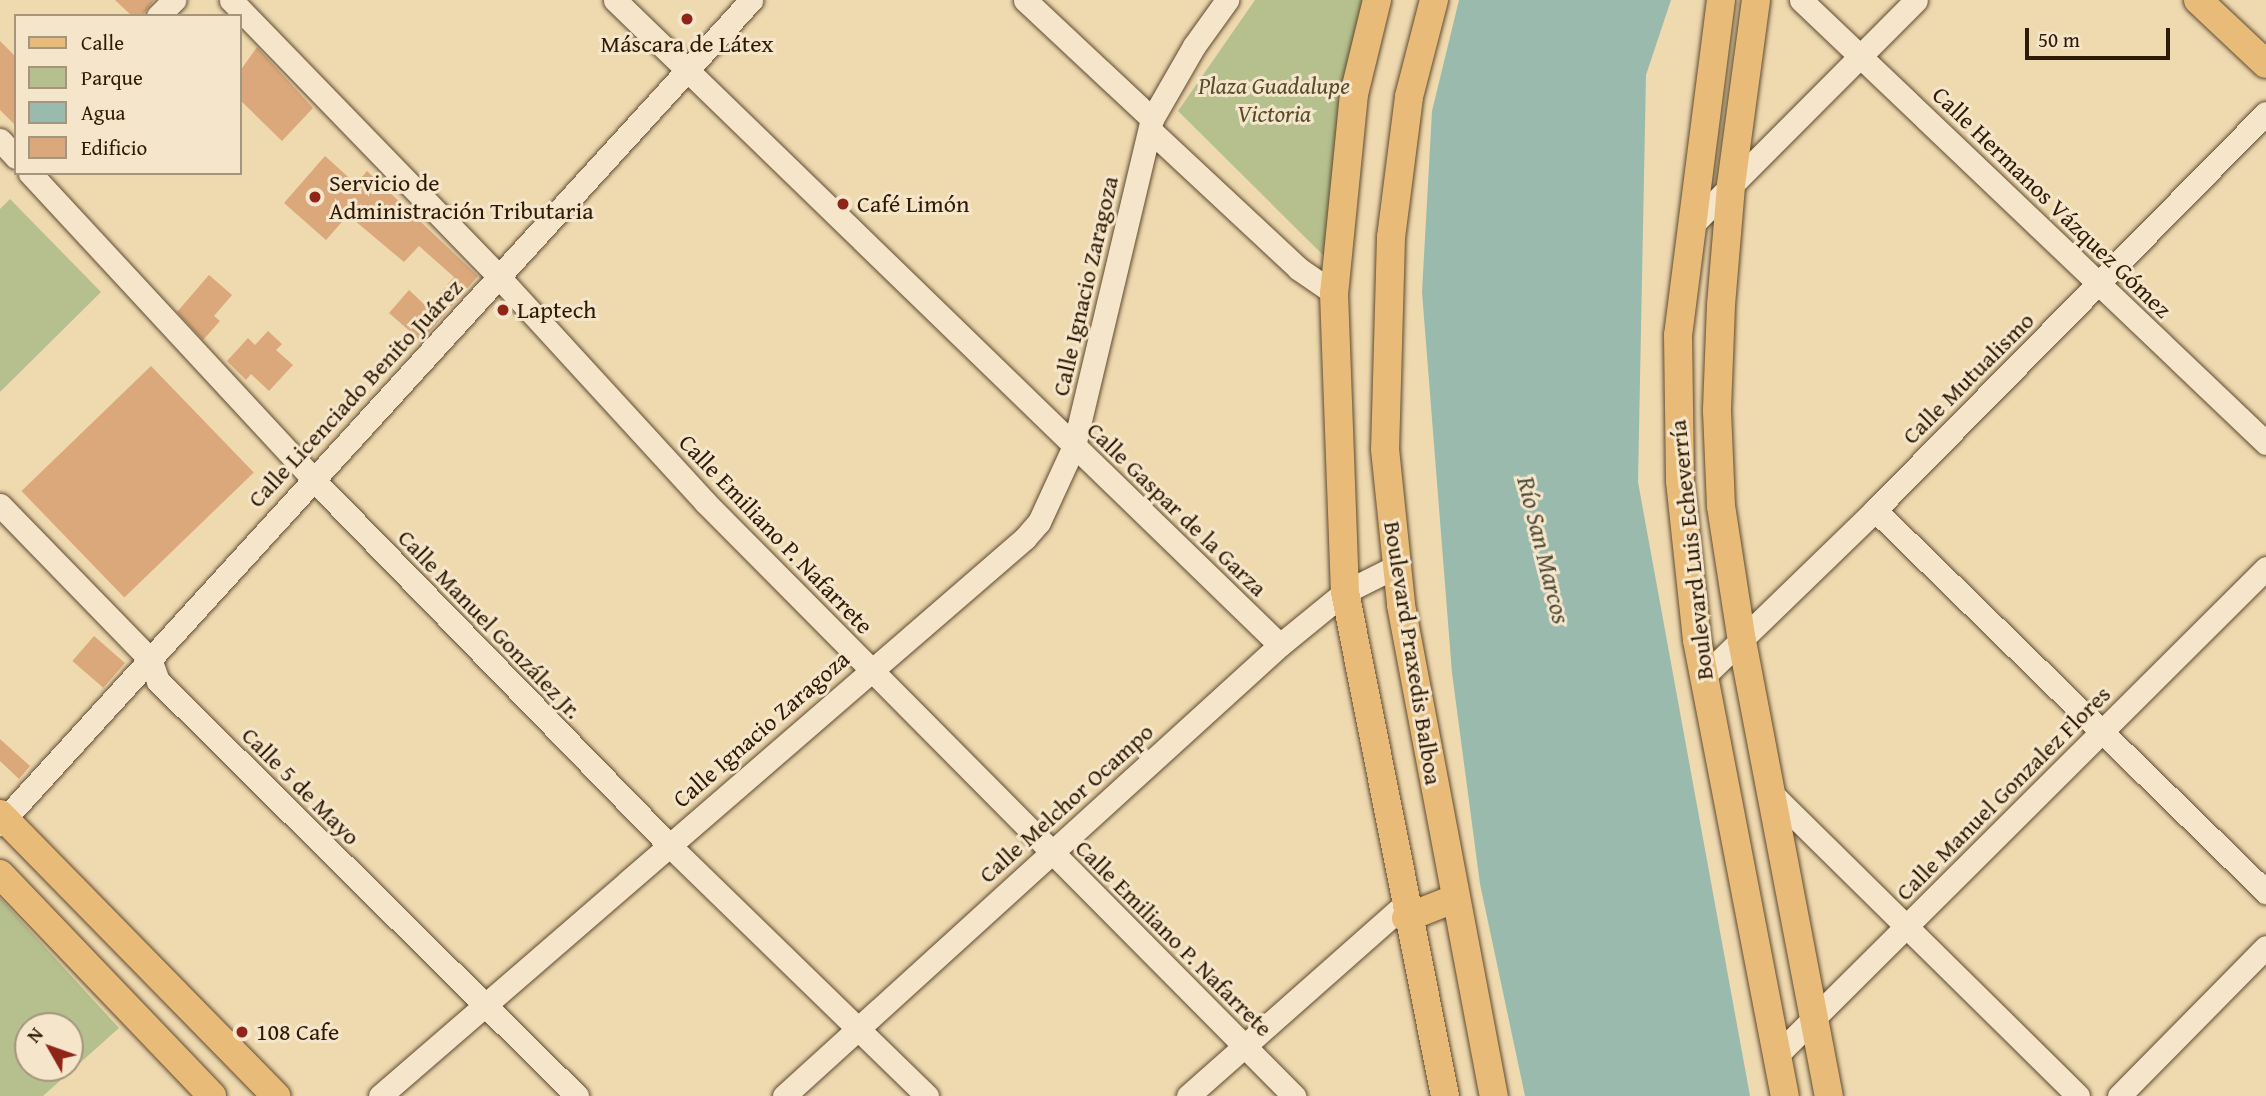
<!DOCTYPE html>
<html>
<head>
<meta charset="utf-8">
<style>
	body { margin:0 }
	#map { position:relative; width:2266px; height:1096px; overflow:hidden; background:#efd9af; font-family:"Gentium Book Plus",serif }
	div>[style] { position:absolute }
	.green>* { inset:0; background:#b5c08e }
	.water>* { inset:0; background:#9abaae }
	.building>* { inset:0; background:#dba87c; transform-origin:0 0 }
	.roads { filter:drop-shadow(0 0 2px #5e4a30) drop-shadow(0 0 2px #5e4a30) }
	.minor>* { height:23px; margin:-11.5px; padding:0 11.5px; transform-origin:11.5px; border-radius:11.5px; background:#f5e6cb }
	.major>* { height:28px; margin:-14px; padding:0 14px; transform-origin:14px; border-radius:14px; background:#e8bc78 }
	.dots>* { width:19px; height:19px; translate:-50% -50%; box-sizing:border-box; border:4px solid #f5e6cb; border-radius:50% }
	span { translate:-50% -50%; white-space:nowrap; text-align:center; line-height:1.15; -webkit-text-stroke:6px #f5e6cb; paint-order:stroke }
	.poi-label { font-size:24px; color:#2e1b05 }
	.left { translate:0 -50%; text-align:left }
	.park-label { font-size:24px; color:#564d2e; font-style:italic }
	.street-label { font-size:24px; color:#2e1b05 }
	.water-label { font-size:26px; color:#4e4b38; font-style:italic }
	.legend { position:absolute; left:14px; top:14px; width:228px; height:161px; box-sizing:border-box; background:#f5e6cb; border:2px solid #a5957c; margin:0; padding:9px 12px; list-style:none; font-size:21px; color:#2e1b05 }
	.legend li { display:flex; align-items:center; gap:14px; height:35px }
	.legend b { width:35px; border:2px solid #a5957c }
	.north { position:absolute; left:14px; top:1012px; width:70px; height:70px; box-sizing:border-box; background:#f5e6cb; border:2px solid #a5957c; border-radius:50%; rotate:310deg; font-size:19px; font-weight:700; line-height:28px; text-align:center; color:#2e1b05 }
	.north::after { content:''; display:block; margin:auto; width:24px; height:32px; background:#8f2418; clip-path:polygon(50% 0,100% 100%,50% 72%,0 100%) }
	.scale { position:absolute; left:2025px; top:28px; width:145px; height:32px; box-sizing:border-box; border:4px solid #2e1b05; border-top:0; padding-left:9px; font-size:21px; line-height:24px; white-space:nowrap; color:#2e1b05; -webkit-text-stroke:5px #f5e6cb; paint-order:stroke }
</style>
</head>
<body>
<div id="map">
	<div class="green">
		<div style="clip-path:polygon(1255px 0,1367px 0,1327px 259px,1178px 111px)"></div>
		<div style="clip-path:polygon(10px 199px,101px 292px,0 392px,0 209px)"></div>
		<div style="clip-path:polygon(evenodd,0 898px,119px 1028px,43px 1096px,0 1096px,0 898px,70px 1026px,70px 1068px,28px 1068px,28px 1026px,70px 1026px)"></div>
	</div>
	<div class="water">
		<div style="clip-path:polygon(1459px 0,1671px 0,1646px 75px,1638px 482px,1750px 1096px,1525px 1096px,1480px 884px,1452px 673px,1422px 292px,1432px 111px)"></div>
	</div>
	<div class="building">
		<div style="clip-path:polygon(115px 0,154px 0,142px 16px,132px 16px)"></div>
		<div style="clip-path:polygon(0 41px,16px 57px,16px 126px,0 110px)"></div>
		<div style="clip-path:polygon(257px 47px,313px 108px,282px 141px,240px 100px,240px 71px)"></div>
		<div style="clip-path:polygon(325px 156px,356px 184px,367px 171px,478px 276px,421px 341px,389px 313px,409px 290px,428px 308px,454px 277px,419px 246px,404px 262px,348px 215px,326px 240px,284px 203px)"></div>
		<div style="clip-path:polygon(209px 275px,232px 295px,214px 316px,220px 321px,203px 340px,177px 312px)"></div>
		<div style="clip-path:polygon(268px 331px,282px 344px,276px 350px,293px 365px,269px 391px,251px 374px,246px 380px,227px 361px,248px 338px,255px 345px)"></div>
		<div style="left:151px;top:366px;width:148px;height:180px;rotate:46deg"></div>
		<div style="left:94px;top:636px;width:41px;height:33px;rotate:41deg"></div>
		<div style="clip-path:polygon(0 739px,30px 766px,19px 779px,0 761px)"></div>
	</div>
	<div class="roads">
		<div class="minor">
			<div style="left:231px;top:0;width:384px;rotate:45.9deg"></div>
			<div style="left:498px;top:276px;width:306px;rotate:47.5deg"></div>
			<div style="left:705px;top:502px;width:837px;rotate:45.24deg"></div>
			<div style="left:615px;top:0;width:926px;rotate:44.13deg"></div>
			<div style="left:1025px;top:0;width:174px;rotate:43.1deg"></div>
			<div style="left:1801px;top:0;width:642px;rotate:43.61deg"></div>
			<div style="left:158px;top:16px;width:23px;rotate:-45deg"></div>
			<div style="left:1150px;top:130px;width:204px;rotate:43deg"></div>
			<div style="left:1299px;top:269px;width:42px;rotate:34.4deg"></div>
			<div style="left:0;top:140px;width:23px;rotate:47deg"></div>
			<div style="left:30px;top:173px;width:415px;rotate:47.2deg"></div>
			<div style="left:312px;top:478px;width:512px;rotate:45.79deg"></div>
			<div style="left:669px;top:845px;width:360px;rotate:44.2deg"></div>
			<div style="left:1692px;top:225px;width:317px;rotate:-45.1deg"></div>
			<div style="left:0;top:505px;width:215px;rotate:45.8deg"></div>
			<div style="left:150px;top:659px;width:23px;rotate:70deg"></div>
			<div style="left:158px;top:681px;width:590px;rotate:44.73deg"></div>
			<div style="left:1875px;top:510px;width:547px;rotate:44.33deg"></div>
			<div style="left:1704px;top:676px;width:238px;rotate:-44.1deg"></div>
			<div style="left:1875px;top:510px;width:557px;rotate:-45.44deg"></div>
			<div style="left:1771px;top:793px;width:431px;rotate:44.6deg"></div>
			<div style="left:0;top:824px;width:1115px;rotate:-47.65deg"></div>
			<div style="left:1777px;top:1055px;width:690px;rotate:-44.88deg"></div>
			<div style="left:380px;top:1096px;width:853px;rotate:-40.86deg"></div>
			<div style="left:1025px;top:538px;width:21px;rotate:-49deg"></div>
			<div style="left:1039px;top:522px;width:84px;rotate:-65.3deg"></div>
			<div style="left:1074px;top:446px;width:336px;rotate:-76.6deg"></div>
			<div style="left:1152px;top:119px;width:84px;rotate:-60.1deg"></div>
			<div style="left:1194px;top:46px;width:57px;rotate:-54.3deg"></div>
			<div style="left:784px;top:1096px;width:670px;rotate:-42.28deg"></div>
			<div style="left:1280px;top:645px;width:84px;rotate:-39.2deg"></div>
			<div style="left:1345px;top:592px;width:58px;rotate:-26.6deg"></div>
			<div style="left:1188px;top:1096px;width:291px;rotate:-41.5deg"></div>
			<div style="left:2119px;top:1096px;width:209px;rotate:-45.4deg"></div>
		</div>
		<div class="major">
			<div style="left:1377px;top:0;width:97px;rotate:103.7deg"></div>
			<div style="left:1354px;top:94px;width:200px;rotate:95.7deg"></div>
			<div style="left:1334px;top:293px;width:299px;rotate:87.9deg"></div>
			<div style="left:1345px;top:592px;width:514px;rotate:78.78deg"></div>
			<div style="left:1434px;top:0;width:100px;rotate:104.5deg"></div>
			<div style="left:1409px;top:97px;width:141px;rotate:97.3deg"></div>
			<div style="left:1391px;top:237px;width:212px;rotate:91.6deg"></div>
			<div style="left:1385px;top:449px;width:157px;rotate:84.1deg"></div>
			<div style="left:1401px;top:605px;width:500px;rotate:79.3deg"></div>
			<div style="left:1721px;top:0;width:338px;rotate:97.3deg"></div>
			<div style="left:1678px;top:335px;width:146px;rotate:89.2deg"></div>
			<div style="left:1680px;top:481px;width:160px;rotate:83.9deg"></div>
			<div style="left:1697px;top:640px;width:464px;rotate:79.1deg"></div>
			<div style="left:1756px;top:0;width:188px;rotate:97.7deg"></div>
			<div style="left:1731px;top:186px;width:119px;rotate:94.8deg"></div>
			<div style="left:1721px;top:305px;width:106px;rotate:92.2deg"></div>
			<div style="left:1717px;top:411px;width:95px;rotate:87.6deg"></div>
			<div style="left:1721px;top:506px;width:137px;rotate:81.2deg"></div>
			<div style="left:1742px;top:641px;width:463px;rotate:79.2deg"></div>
			<div style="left:2198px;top:0;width:93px;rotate:43.3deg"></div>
			<div style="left:0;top:814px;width:395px;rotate:45.6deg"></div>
			<div style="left:0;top:874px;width:307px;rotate:46.3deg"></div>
			<div style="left:1406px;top:918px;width:52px;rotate:-21.6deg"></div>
		</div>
	</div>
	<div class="dots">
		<div style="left:687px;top:19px;background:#8f2418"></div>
		<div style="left:315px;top:197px;background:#8f2418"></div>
		<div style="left:843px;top:204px;background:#8f2418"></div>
		<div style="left:503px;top:310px;background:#8f2418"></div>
		<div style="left:242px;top:1032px;background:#8f2418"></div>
	</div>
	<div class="poi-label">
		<span style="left:687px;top:44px">Máscara de Látex</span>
		<span class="left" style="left:329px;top:197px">Servicio de<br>Administración Tributaria</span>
		<span class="left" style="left:857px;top:204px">Café Limón</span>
		<span class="left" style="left:517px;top:310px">Laptech</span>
		<span class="left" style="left:256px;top:1032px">108 Cafe</span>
	</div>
	<div class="park-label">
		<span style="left:1274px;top:100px">Plaza Guadalupe<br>Victoria</span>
	</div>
	<div class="street-label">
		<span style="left:2052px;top:202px;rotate:44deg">Calle Hermanos Vázquez Gómez</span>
		<span style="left:1085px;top:286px;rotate:-77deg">Calle Ignacio Zaragoza</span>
		<span style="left:1968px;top:378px;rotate:-45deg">Calle Mutualismo</span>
		<span style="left:355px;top:393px;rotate:-47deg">Calle Licenciado Benito Juárez</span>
		<span style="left:1177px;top:509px;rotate:44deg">Calle Gaspar de la Garza</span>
		<span style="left:776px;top:534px;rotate:46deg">Calle Emiliano P. Nafarrete</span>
		<span style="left:1691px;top:550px;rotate:-96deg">Boulevard Luis Echeverría</span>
		<span style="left:490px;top:624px;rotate:46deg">Calle Manuel González Jr.</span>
		<span style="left:1413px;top:653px;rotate:81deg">Boulevard Praxedis Balboa</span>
		<span style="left:761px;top:729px;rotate:-41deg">Calle Ignacio Zaragoza</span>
		<span style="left:301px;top:786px;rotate:45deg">Calle 5 de Mayo</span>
		<span style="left:2003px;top:793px;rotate:-45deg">Calle Manuel Gonzalez Flores</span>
		<span style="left:1066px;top:803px;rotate:-42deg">Calle Melchor Ocampo</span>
		<span style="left:1174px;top:938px;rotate:45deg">Calle Emiliano P. Nafarrete</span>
	</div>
	<div class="water-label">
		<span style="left:1544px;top:550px;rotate:76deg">Río San Marcos</span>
	</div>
	<ul class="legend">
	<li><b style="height:9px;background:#e8bc78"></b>Calle</li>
	<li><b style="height:19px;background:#b5c08e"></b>Parque</li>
	<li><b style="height:19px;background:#9abaae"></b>Agua</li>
	<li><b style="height:19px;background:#dba87c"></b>Edificio</li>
	</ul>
	<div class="north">N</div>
	<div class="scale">50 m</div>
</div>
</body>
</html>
